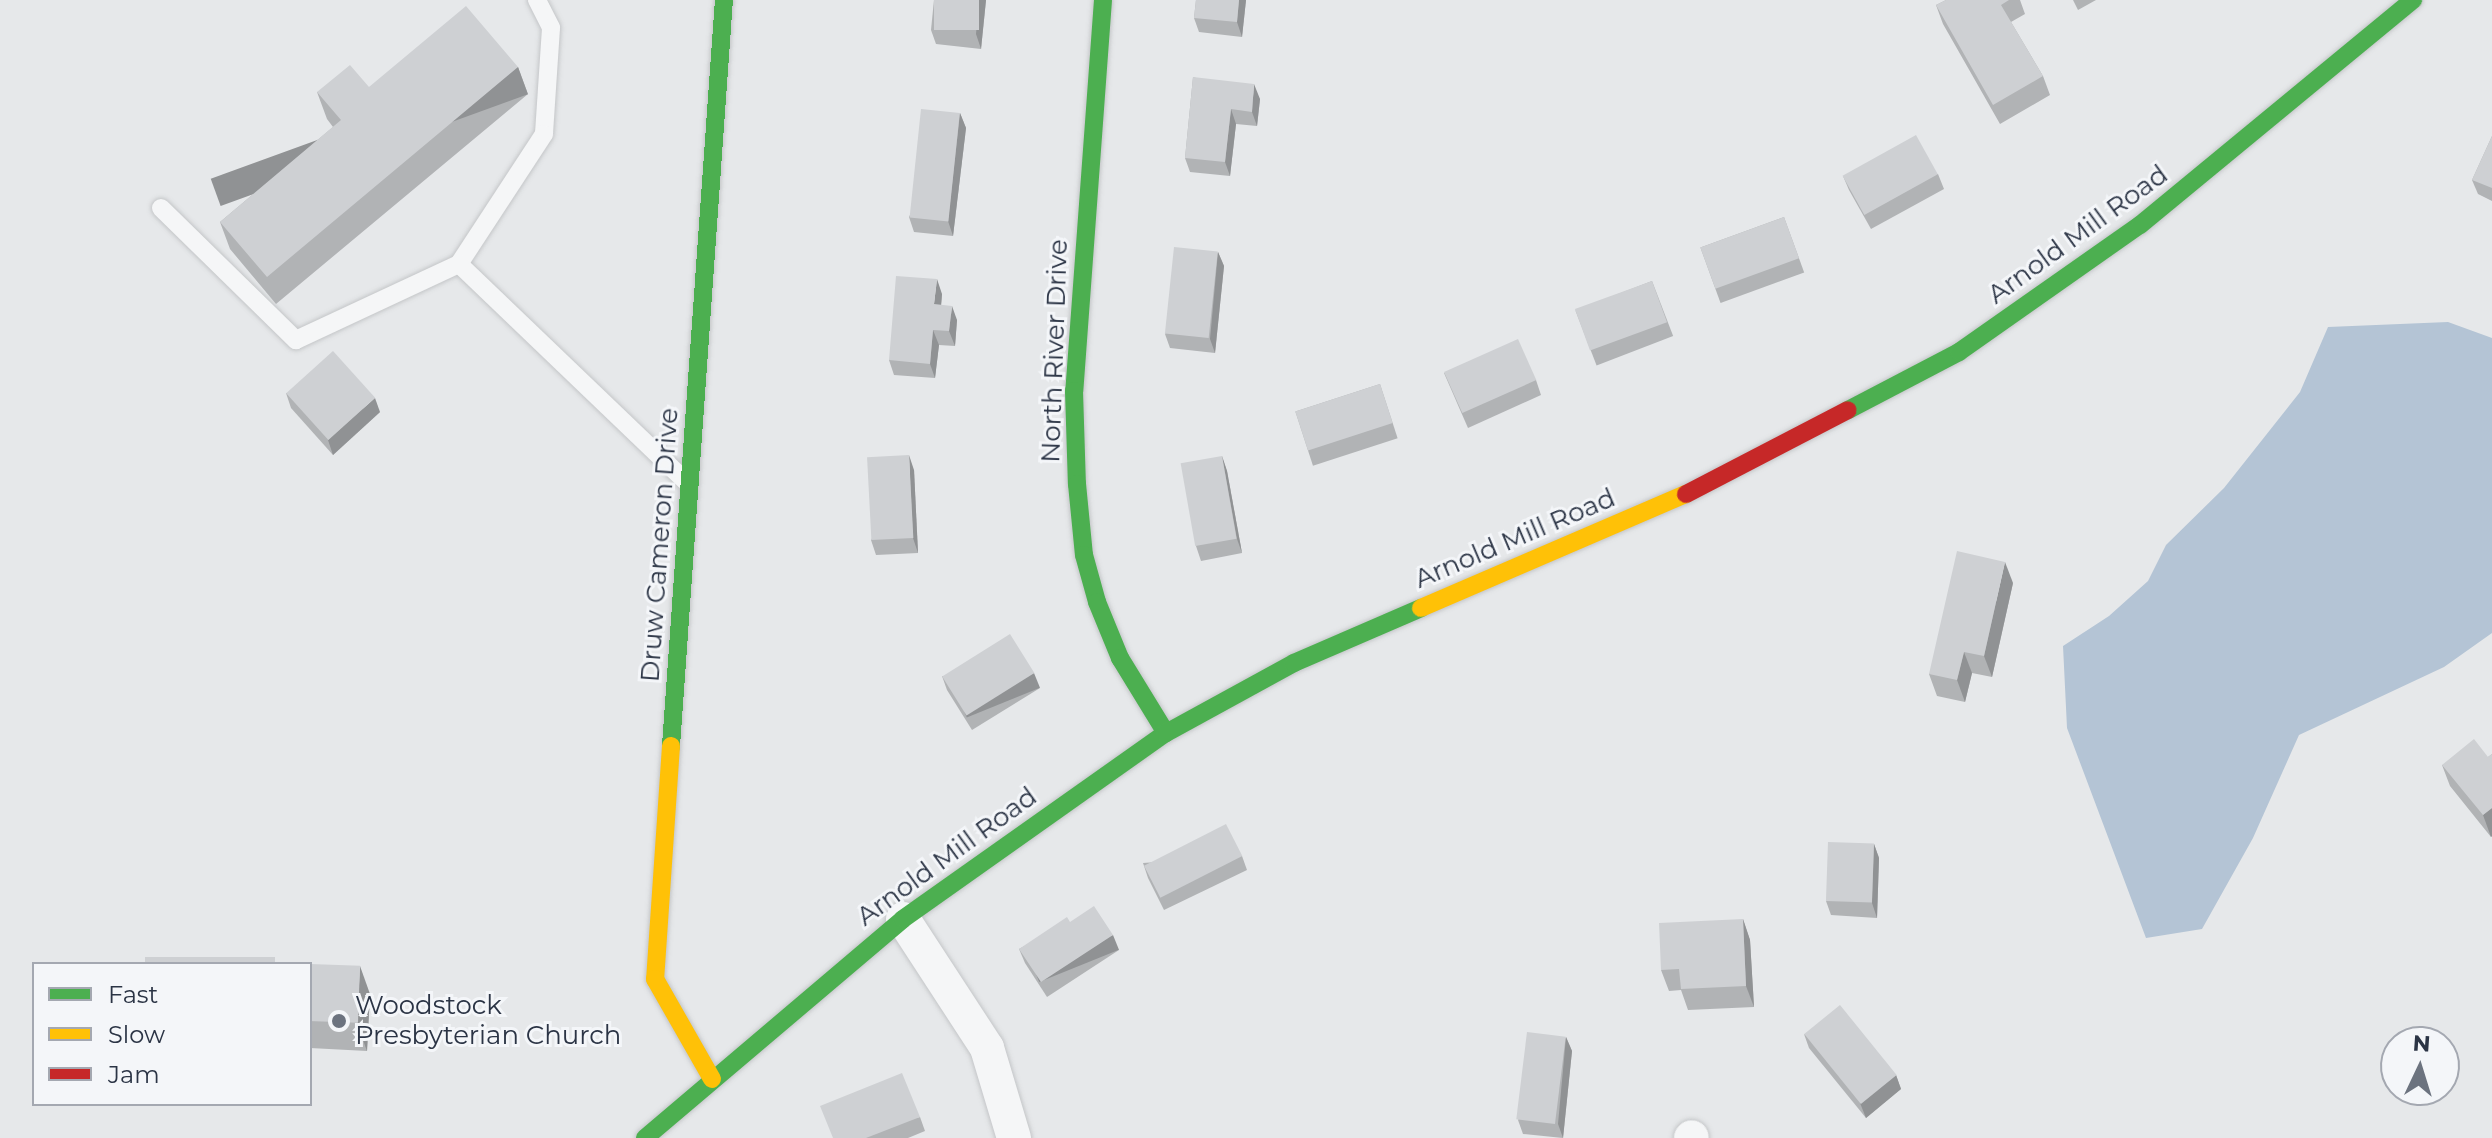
<!DOCTYPE html>
<html>
<head>
<meta charset="utf-8">
<style>
	body { margin:0 }
	#map { position:relative; width:2492px; height:1138px; overflow:hidden; background:#e6e8ea; font-family:Montserrat,sans-serif }
	div>[style] { position:absolute }
	.water>* { inset:0; background:#b4c4d5 }
	.roads { filter:drop-shadow(0 0 2px #c4c6c8) drop-shadow(0 0 2px #c4c6c8) }
	.lane>* { height:18px; margin:-9px; padding:0 9px; transform-origin:9px; border-radius:9px; background:#f5f6f7 }
	.street>* { height:34px; margin:-17px; padding:0 17px; transform-origin:17px; border-radius:17px; background:#f5f6f7 }
	.fast>* { height:18px; margin:-9px; padding:0 9px; transform-origin:9px; border-radius:9px; background:#4caf50 }
	.slow>* { height:18px; margin:-9px; padding:0 9px; transform-origin:9px; border-radius:9px; background:#ffc107 }
	.jam>* { height:18px; margin:-9px; padding:0 9px; transform-origin:9px; border-radius:9px; background:#c62828 }
	.wall>* { inset:0; background:#b1b3b5; transform-origin:0 0 }
	.shaded-wall>* { inset:0; background:#909294; transform-origin:0 0 }
	.building>* { inset:0; background:#ced0d3; transform-origin:0 0 }
	.dots>* { width:22px; height:22px; translate:-50% -50%; box-sizing:border-box; border:4px solid #f4f6f9; border-radius:50% }
	span { translate:-50% -50%; white-space:nowrap; text-align:center; line-height:1.15; -webkit-text-stroke:6px #f4f6f9; paint-order:stroke }
	.street-label { font-size:26px; color:#2b3445 }
	.poi-label { font-size:26px; color:#2b3445 }
	.left { translate:0 -50%; text-align:left }
	.legend { position:absolute; left:32px; top:962px; width:280px; height:144px; box-sizing:border-box; background:#f4f6f9; border:2px solid #a4a8b1; margin:0; padding:10px 14px; list-style:none; font-size:24px; color:#2b3445 }
	.legend li { display:flex; align-items:center; gap:16px; height:40px }
	.legend b { width:40px; border:2px solid #a4a8b1 }
	.north { position:absolute; left:2380px; top:1026px; width:80px; height:80px; box-sizing:border-box; background:#f4f6f9; border:2px solid #a4a8b1; border-radius:50%; rotate:4deg; font-size:22px; font-weight:700; line-height:32px; text-align:center; color:#2b3445 }
	.north::after { content:''; display:block; margin:auto; width:28px; height:36px; background:#6c737f; clip-path:polygon(50% 0,100% 100%,50% 72%,0 100%) }
</style>
</head>
<body>
<div id="map">
	<div class="water">
		<div style="clip-path:polygon(2448px 322px,2492px 338px,2492px 633px,2444px 667px,2299px 735px,2253px 838px,2202px 929px,2146px 938px,2067px 728px,2063px 646px,2109px 616px,2148px 581px,2166px 545px,2224px 488px,2300px 392px,2328px 327px)"></div>
	</div>
	<div class="roads">
		<div class="lane">
			<div style="left:537px;top:0;width:31px;rotate:63deg"></div>
			<div style="left:551px;top:28px;width:106px;rotate:93.8deg"></div>
			<div style="left:544px;top:134px;width:155px;rotate:123.2deg"></div>
			<div style="left:459px;top:264px;width:313px;rotate:43.8deg"></div>
			<div style="left:161px;top:208px;width:189px;rotate:44.4deg"></div>
			<div style="left:296px;top:340px;width:180px;rotate:-25deg"></div>
		</div>
		<div class="street">
			<div style="left:903px;top:919px;width:154px;rotate:56.9deg"></div>
			<div style="left:987px;top:1048px;width:94px;rotate:73.3deg"></div>
			<div style="left:1691px;top:1138px;width:1px;rotate:-45deg"></div>
		</div>
		<div class="fast">
			<div style="left:1103px;top:0;width:392px;rotate:94.2deg"></div>
			<div style="left:1074px;top:391px;width:93px;rotate:88.2deg"></div>
			<div style="left:1077px;top:484px;width:71px;rotate:84.4deg"></div>
			<div style="left:1084px;top:555px;width:49px;rotate:74.5deg"></div>
			<div style="left:1097px;top:602px;width:61px;rotate:67.7deg"></div>
			<div style="left:1120px;top:658px;width:88px;rotate:58.5deg"></div>
			<div style="left:1848px;top:410px;width:125px;rotate:-27.6deg"></div>
			<div style="left:1959px;top:352px;width:221px;rotate:-35.1deg"></div>
			<div style="left:2140px;top:225px;width:354px;rotate:-39.5deg"></div>
			<div style="left:671px;top:746px;width:748px;rotate:-85.94deg"></div>
			<div style="left:645px;top:1138px;width:338px;rotate:-40.3deg"></div>
			<div style="left:903px;top:919px;width:322px;rotate:-35.3deg"></div>
			<div style="left:1166px;top:733px;width:146px;rotate:-28.7deg"></div>
			<div style="left:1294px;top:663px;width:138px;rotate:-23.4deg"></div>
		</div>
		<div class="slow">
			<div style="left:1421px;top:608px;width:288px;rotate:-23.3deg"></div>
			<div style="left:671px;top:746px;width:234px;rotate:93.9deg"></div>
			<div style="left:655px;top:979px;width:115px;rotate:60.3deg"></div>
		</div>
		<div class="jam">
			<div style="left:1686px;top:494px;width:182px;rotate:-27.4deg"></div>
		</div>
	</div>
	<div class="wall">
		<div style="clip-path:polygon(934px 0,986px 0,981px 49px,936px 44px,931px 30px)"></div>
		<div style="clip-path:polygon(1196px 0,1246px 0,1242px 37px,1199px 32px,1194px 18px)"></div>
		<div style="clip-path:polygon(1946px 0,2020px 0,2025px 14px,2011px 22px,2043px 76px,2050px 95px,2000px 124px,1943px 24px,1936px 5px)"></div>
		<div style="clip-path:polygon(2073px 0,2096px 0,2078px 10px)"></div>
		<div style="clip-path:polygon(518px 67px,528px 94px,276px 304px,230px 249px,220px 222px,333px 127px,327px 119px,317px 92px,369px 87px)"></div>
		<div style="clip-path:polygon(1193px 77px,1260px 99px,1257px 126px,1236px 124px,1230px 176px,1190px 172px,1185px 158px)"></div>
		<div style="clip-path:polygon(960px 113px,966px 128px,953px 236px,914px 232px,909px 217px)"></div>
		<div style="clip-path:polygon(2492px 136px,2492px 201px,2478px 194px,2472px 180px)"></div>
		<div style="clip-path:polygon(1938px 174px,1944px 189px,1871px 229px,1849px 190px,1843px 176px)"></div>
		<div style="left:1784px;top:217px;width:59px;height:89px;rotate:70deg"></div>
		<div style="clip-path:polygon(1218px 252px,1224px 266px,1215px 353px,1170px 348px,1165px 334px)"></div>
		<div style="left:1652px;top:281px;width:59px;height:82px;rotate:69deg"></div>
		<div style="clip-path:polygon(942px 294px,941px 305px,957px 320px,955px 346px,939px 345px,935px 378px,894px 375px,889px 360px)"></div>
		<div style="clip-path:polygon(1444px 373px,1536px 380px,1541px 395px,1468px 428px)"></div>
		<div style="left:1380px;top:384px;width:57px;height:89px;rotate:72deg"></div>
		<div style="clip-path:polygon(286px 393px,380px 412px,333px 455px,291px 408px)"></div>
		<div style="clip-path:polygon(1222px 456px,1227px 471px,1242px 553px,1201px 561px,1196px 546px)"></div>
		<div style="clip-path:polygon(914px 470px,918px 553px,876px 555px,871px 540px)"></div>
		<div style="clip-path:polygon(2013px 583px,1992px 677px,1972px 673px,1965px 702px,1937px 696px,1929px 674px)"></div>
		<div style="clip-path:polygon(942px 676px,1040px 688px,972px 730px,947px 690px)"></div>
		<div style="clip-path:polygon(2492px 754px,2492px 836px,2491px 837px,2450px 786px,2442px 765px,2488px 757px)"></div>
		<div style="clip-path:polygon(1874px 844px,1879px 858px,1877px 918px,1831px 915px,1826px 901px)"></div>
		<div style="clip-path:polygon(1242px 856px,1247px 870px,1164px 910px,1148px 878px,1143px 863px)"></div>
		<div style="clip-path:polygon(1743px 919px,1750px 940px,1754px 1007px,1688px 1010px,1681px 990px,1669px 991px,1661px 970px)"></div>
		<div style="clip-path:polygon(1070px 922px,1119px 950px,1047px 997px,1025px 963px,1019px 949px)"></div>
		<div style="clip-path:polygon(310px 964px,370px 994px,367px 1051px,310px 1048px)"></div>
		<div style="clip-path:polygon(1804px 1034px,1896px 1075px,1901px 1089px,1866px 1118px,1809px 1048px)"></div>
		<div style="clip-path:polygon(1566px 1037px,1572px 1051px,1563px 1138px,1523px 1134px,1518px 1120px)"></div>
		<div style="clip-path:polygon(920px 1117px,925px 1131px,908px 1138px,833px 1138px)"></div>
	</div>
	<div class="shaded-wall">
		<div style="clip-path:polygon(979px 0,986px 0,981px 49px,976px 34px)"></div>
		<div style="clip-path:polygon(1239px 0,1246px 0,1242px 37px,1237px 22px)"></div>
		<div style="left:518px;top:67px;width:29px;height:327px;rotate:70deg"></div>
		<div style="clip-path:polygon(1254px 84px,1260px 99px,1257px 126px,1252px 112px)"></div>
		<div style="clip-path:polygon(1231px 109px,1236px 124px,1230px 176px,1225px 162px)"></div>
		<div style="clip-path:polygon(960px 113px,966px 128px,953px 236px,948px 221px)"></div>
		<div style="clip-path:polygon(1218px 252px,1224px 266px,1215px 353px,1210px 339px)"></div>
		<div style="clip-path:polygon(937px 279px,942px 294px,940px 319px,934px 304px)"></div>
		<div style="clip-path:polygon(952px 306px,957px 320px,955px 346px,949px 331px)"></div>
		<div style="clip-path:polygon(933px 330px,939px 345px,935px 378px,930px 364px)"></div>
		<div style="clip-path:polygon(375px 398px,380px 412px,333px 455px,328px 440px)"></div>
		<div style="clip-path:polygon(909px 455px,914px 470px,918px 553px,913px 538px)"></div>
		<div style="clip-path:polygon(1222px 456px,1227px 471px,1242px 553px,1237px 539px)"></div>
		<div style="clip-path:polygon(2005px 562px,2013px 583px,1992px 677px,1984px 656px)"></div>
		<div style="clip-path:polygon(1964px 652px,1972px 673px,1965px 702px,1957px 680px)"></div>
		<div style="left:1034px;top:673px;width:16px;height:79px;rotate:68deg"></div>
		<div style="clip-path:polygon(2492px 808px,2492px 836px,2491px 837px,2483px 815px)"></div>
		<div style="clip-path:polygon(1874px 844px,1879px 858px,1877px 918px,1872px 903px)"></div>
		<div style="clip-path:polygon(1743px 919px,1750px 940px,1754px 1007px,1746px 986px)"></div>
		<div style="left:1113px;top:935px;width:16px;height:86px;rotate:68deg"></div>
		<div style="clip-path:polygon(360px 966px,370px 994px,367px 1051px,357px 1024px)"></div>
		<div style="clip-path:polygon(1566px 1037px,1572px 1051px,1563px 1138px,1558px 1124px)"></div>
		<div style="clip-path:polygon(1896px 1075px,1901px 1089px,1866px 1118px,1860px 1103px)"></div>
	</div>
	<div class="building">
		<div style="left:934px;top:0;width:45px;height:30px"></div>
		<div style="clip-path:polygon(1196px 0,1239px 0,1237px 22px,1194px 18px)"></div>
		<div style="clip-path:polygon(1946px 0,2009px 0,2001px 5px,2043px 76px,1993px 105px,1936px 5px)"></div>
		<div style="clip-path:polygon(466px 6px,518px 67px,267px 277px,220px 222px,341px 120px,317px 92px,350px 65px,369px 87px)"></div>
		<div style="clip-path:polygon(1193px 77px,1254px 84px,1252px 112px,1231px 109px,1225px 162px,1185px 158px)"></div>
		<div style="left:921px;top:109px;width:39px;height:109px;rotate:6deg"></div>
		<div style="left:1916px;top:135px;width:45px;height:84px;rotate:61deg"></div>
		<div style="clip-path:polygon(2492px 136px,2492px 188px,2472px 180px)"></div>
		<div style="left:1784px;top:217px;width:44px;height:89px;rotate:70deg"></div>
		<div style="left:1174px;top:247px;width:44px;height:87px;rotate:6deg"></div>
		<div style="clip-path:polygon(896px 276px,937px 279px,934px 304px,952px 306px,949px 331px,933px 330px,930px 364px,889px 360px)"></div>
		<div style="left:1652px;top:281px;width:44px;height:82px;rotate:70deg"></div>
		<div style="left:1518px;top:339px;width:45px;height:81px;rotate:66deg"></div>
		<div style="left:333px;top:351px;width:63px;height:63px;rotate:48deg"></div>
		<div style="left:1380px;top:384px;width:41px;height:89px;rotate:72deg"></div>
		<div style="left:909px;top:455px;width:83px;height:42px;rotate:87deg"></div>
		<div style="left:1222px;top:456px;width:84px;height:42px;rotate:80deg"></div>
		<div style="clip-path:polygon(1957px 551px,2005px 562px,1984px 656px,1964px 652px,1957px 680px,1929px 674px)"></div>
		<div style="left:1010px;top:634px;width:46px;height:80px;rotate:58deg"></div>
		<div style="clip-path:polygon(2474px 739px,2488px 757px,2492px 754px,2492px 808px,2483px 815px,2442px 765px)"></div>
		<div style="left:1226px;top:824px;width:36px;height:92px;rotate:63deg"></div>
		<div style="left:1828px;top:842px;width:46px;height:59px;rotate:2deg"></div>
		<div style="clip-path:polygon(1094px 906px,1113px 935px,1041px 982px,1019px 949px,1067px 917px,1070px 922px)"></div>
		<div style="clip-path:polygon(1743px 919px,1746px 986px,1681px 989px,1679px 969px,1661px 970px,1659px 923px)"></div>
		<div style="clip-path:polygon(145px 957px,275px 957px,275px 963px,297px 964px,145px 964px)"></div>
		<div style="left:310px;top:964px;width:50px;height:57px;rotate:2deg"></div>
		<div style="left:1840px;top:1005px;width:90px;height:46px;rotate:51deg"></div>
		<div style="left:1527px;top:1032px;width:39px;height:88px;rotate:7deg"></div>
		<div style="clip-path:polygon(902px 1073px,920px 1117px,866px 1138px,833px 1138px,820px 1106px)"></div>
	</div>
	<div class="dots">
		<div style="left:339px;top:1021px;background:#6c737f"></div>
	</div>
	<div class="street-label">
		<span style="left:2078px;top:235px;rotate:-36deg">Arnold Mill Road</span>
		<span style="left:1055px;top:351px;rotate:-88deg">North River Drive</span>
		<span style="left:1515px;top:539px;rotate:-23deg">Arnold Mill Road</span>
		<span style="left:660px;top:545px;rotate:-86deg">Druw Cameron Drive</span>
		<span style="left:947px;top:857px;rotate:-36deg">Arnold Mill Road</span>
	</div>
	<div class="poi-label">
		<span class="left" style="left:355px;top:1021px">Woodstock<br>Presbyterian Church</span>
	</div>
	<ul class="legend">
	<li><b style="height:10px;background:#4caf50"></b>Fast</li>
	<li><b style="height:10px;background:#ffc107"></b>Slow</li>
	<li><b style="height:10px;background:#c62828"></b>Jam</li>
	</ul>
	<div class="north">N</div>
</div>
</body>
</html>
